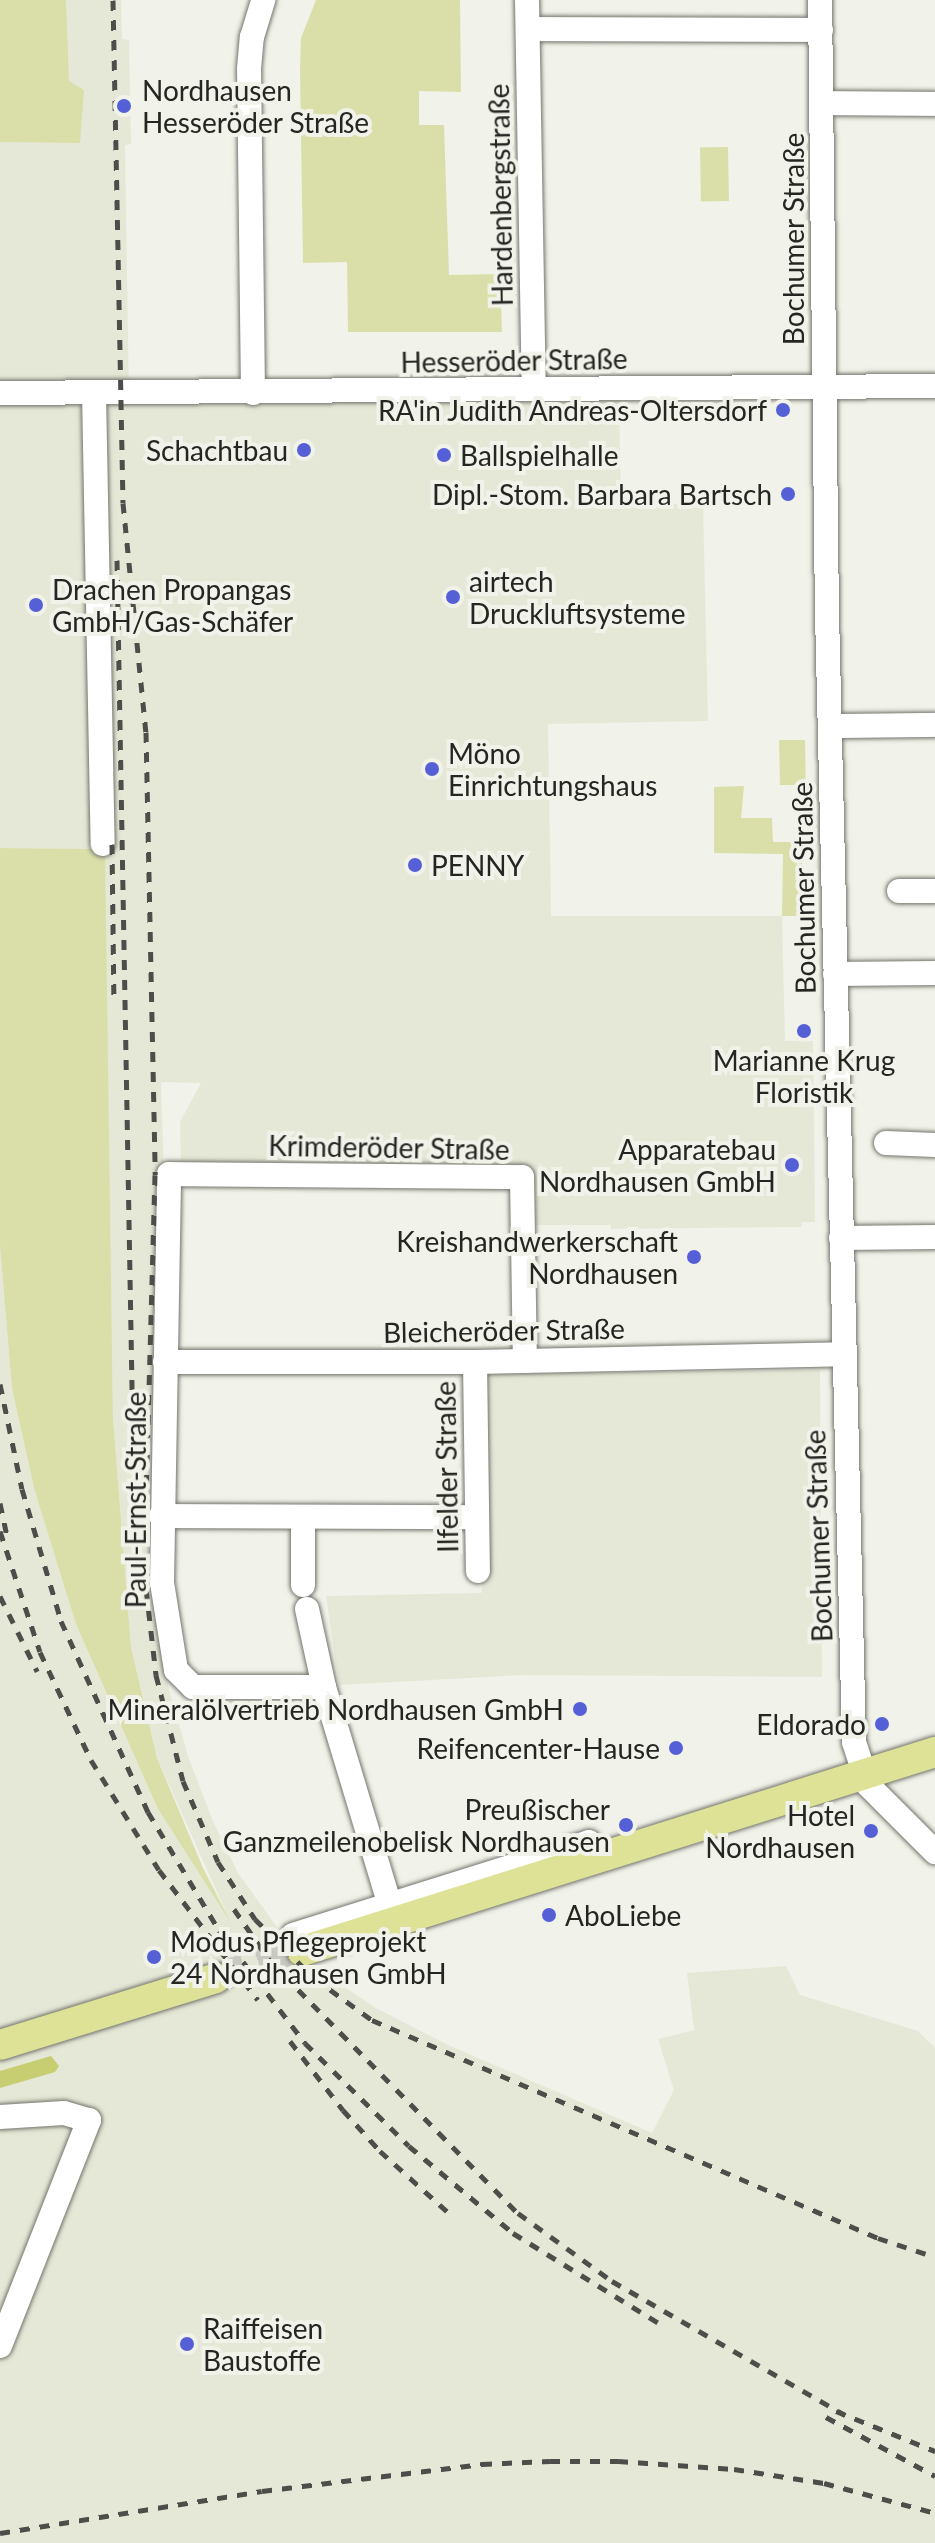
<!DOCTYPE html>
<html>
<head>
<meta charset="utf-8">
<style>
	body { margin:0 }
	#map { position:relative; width:935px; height:2543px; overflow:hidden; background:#f1f2e9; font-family:Lato,sans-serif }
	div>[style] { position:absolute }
	.built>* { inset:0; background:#e6e8d7 }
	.green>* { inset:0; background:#dadfa9; transform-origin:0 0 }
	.water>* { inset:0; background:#c7cd71 }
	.major-tunnel>* { height:30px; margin-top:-15px; transform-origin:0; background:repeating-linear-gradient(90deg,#c8c9c1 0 30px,transparent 0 45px) }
	.roads { filter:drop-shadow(0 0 2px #74756d) drop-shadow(0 0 2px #74756d) }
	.minor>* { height:24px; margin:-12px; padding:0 12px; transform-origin:12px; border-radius:12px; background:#fff }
	.major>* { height:30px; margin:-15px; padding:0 15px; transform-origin:15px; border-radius:15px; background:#dee296 }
	.rail>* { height:5px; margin-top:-2.5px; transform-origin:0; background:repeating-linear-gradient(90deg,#4d4d49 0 10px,transparent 0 20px) }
	.dots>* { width:22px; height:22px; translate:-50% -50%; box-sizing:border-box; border:4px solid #f1f2e9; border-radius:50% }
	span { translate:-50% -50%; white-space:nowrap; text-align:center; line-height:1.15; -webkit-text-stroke:8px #f1f2e9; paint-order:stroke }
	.poi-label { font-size:28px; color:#252522 }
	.left { translate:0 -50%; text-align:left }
	.right { translate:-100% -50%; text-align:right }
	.street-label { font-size:28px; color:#252522 }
</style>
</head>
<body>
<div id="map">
	<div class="built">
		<div style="clip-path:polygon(0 0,121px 0,122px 39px,129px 40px,131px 144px,125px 145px,129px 403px,619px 398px,621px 503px,703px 504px,708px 721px,548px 724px,551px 916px,782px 916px,785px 1041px,813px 1041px,815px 1222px,802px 1222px,801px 1227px,777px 1227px,611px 1229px,611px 1225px,527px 1225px,528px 1169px,181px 1169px,180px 1122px,201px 1083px,161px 1082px,164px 1180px,161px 1644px,169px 1690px,189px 1759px,213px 1821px,238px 1873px,277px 1927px,317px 1969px,376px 2008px,446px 2044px,652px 2133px,674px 2090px,658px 2039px,694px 2030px,687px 1973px,786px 1966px,800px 1995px,918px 2031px,935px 2048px,935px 2543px,0 2543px,0 1239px,12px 1389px,34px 1488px,158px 1809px,226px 1912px,157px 1758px,131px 1647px,113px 1417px,104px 849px,0 848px)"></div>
		<div style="clip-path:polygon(820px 1370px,822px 1677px,522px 1675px,339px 1685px,326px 1596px,481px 1593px,488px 1563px,485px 1374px)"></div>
	</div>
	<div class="green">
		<div style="clip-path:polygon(0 0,66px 0,69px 81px,84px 90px,80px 143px,0 142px)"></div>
		<div style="clip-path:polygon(316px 0,460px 0,461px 92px,419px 91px,419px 125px,444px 125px,449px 275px,500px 274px,502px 332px,348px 332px,347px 262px,303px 263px,300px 70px,301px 38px)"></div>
		<div style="left:728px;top:147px;width:54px;height:28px;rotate:89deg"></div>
		<div style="clip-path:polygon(779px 740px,805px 740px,806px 802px,801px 802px,801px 785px,780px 785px)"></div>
		<div style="clip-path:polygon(744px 786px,741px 818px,772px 818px,773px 842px,802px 842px,803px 916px,782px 916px,783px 854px,714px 853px,714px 787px)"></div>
		<div style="clip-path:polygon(0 848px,105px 849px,113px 1417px,131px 1647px,157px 1758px,203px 1868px,231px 1923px,158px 1809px,76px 1624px,34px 1488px,12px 1389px,0 1245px)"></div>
	</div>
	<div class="water">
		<div style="clip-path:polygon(51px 2056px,59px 2066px,55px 2072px,0 2088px,0 2071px)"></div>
	</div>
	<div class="major-tunnel">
		<div style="left:216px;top:1978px;width:90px;rotate:-17.4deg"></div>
	</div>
	<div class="roads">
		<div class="minor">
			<div style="left:527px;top:0;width:389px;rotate:89deg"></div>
			<div style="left:820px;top:0;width:613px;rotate:89.35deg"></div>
			<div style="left:827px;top:613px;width:1129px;rotate:88.63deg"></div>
			<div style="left:854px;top:1742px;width:45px;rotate:72deg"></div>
			<div style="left:868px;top:1785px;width:95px;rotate:45deg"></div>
			<div style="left:528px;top:29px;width:293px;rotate:0.2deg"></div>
			<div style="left:823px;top:103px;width:112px;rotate:0.5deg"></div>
			<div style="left:0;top:393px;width:935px;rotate:-0.43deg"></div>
			<div style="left:94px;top:393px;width:451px;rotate:88.9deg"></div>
			<div style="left:253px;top:393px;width:324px;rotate:-90.7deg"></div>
			<div style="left:249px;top:69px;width:32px;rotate:-85deg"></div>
			<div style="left:252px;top:37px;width:39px;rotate:-73deg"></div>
			<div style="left:831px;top:726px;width:104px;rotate:-0.6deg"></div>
			<div style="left:899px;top:891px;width:36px"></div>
			<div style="left:835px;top:974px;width:100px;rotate:-0.6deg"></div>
			<div style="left:886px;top:1143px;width:49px;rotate:2.3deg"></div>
			<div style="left:841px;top:1238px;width:94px;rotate:-0.6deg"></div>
			<div style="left:165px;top:1362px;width:310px"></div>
			<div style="left:475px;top:1362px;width:368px;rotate:-1.2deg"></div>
			<div style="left:475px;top:1362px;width:209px;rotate:89.2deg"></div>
			<div style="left:161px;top:1516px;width:314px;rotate:0.2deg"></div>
			<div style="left:303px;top:1518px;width:67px;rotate:90deg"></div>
			<div style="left:307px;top:1609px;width:80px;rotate:77.7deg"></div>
			<div style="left:324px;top:1687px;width:229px;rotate:73.2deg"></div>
			<div style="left:324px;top:1687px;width:131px;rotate:180deg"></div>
			<div style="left:193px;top:1687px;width:24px;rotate:-135deg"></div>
			<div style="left:176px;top:1670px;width:88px;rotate:-99.1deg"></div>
			<div style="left:162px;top:1583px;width:409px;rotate:-89deg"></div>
			<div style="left:169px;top:1174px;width:353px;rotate:0.5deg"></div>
			<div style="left:522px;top:1177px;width:184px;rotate:89.1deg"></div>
			<div style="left:293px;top:1935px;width:310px;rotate:-17.4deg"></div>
			<div style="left:589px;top:1842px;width:17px;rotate:77deg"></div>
			<div style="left:0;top:2117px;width:64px;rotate:-3.6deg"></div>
			<div style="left:64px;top:2113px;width:26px;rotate:16deg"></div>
			<div style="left:89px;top:2120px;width:243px;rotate:111.5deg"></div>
		</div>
		<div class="major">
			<div style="left:302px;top:1951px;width:664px;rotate:-17.45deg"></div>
			<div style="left:0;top:2045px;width:226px;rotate:-17.2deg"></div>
		</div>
	</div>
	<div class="rail">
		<div style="left:113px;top:0;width:503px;rotate:88.86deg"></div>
		<div style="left:123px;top:503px;width:230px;rotate:84.3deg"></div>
		<div style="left:146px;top:732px;width:443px;rotate:88.8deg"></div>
		<div style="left:155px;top:1175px;width:396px;rotate:91.6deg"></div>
		<div style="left:144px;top:1571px;width:105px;rotate:83.4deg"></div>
		<div style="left:156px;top:1675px;width:109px;rotate:75.7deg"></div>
		<div style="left:183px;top:1781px;width:88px;rotate:66.6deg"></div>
		<div style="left:218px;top:1862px;width:68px;rotate:57deg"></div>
		<div style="left:255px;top:1919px;width:83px;rotate:45deg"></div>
		<div style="left:314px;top:1978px;width:72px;rotate:35.9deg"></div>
		<div style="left:372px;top:2020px;width:551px;rotate:23.31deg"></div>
		<div style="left:878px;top:2238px;width:60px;rotate:18.4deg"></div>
		<div style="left:117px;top:560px;width:932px;rotate:88.96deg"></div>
		<div style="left:112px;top:844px;width:156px;rotate:89.3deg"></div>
		<div style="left:0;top:1384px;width:107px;rotate:78.2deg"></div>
		<div style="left:22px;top:1489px;width:138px;rotate:73.5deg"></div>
		<div style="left:61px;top:1621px;width:210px;rotate:65.5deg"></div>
		<div style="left:148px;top:1812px;width:138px;rotate:59deg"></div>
		<div style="left:219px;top:1930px;width:142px;rotate:52.7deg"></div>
		<div style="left:305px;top:2043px;width:146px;rotate:44.7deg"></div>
		<div style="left:409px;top:2146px;width:136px;rotate:39.9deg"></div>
		<div style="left:513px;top:2233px;width:179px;rotate:31.7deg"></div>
		<div style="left:0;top:1503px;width:39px;rotate:78deg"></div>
		<div style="left:0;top:1531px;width:127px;rotate:71.7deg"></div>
		<div style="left:40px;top:1652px;width:119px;rotate:64.7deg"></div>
		<div style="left:91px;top:1760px;width:129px;rotate:58.3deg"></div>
		<div style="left:159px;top:1870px;width:163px;rotate:52.7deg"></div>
		<div style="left:0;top:1596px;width:84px;rotate:63.7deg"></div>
		<div style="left:234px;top:1909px;width:63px;rotate:55.3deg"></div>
		<div style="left:270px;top:1961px;width:354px;rotate:45.5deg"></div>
		<div style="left:518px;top:2213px;width:116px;rotate:35.9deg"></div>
		<div style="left:612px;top:2281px;width:269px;rotate:29.9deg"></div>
		<div style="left:290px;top:2041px;width:87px;rotate:52.5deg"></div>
		<div style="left:343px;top:2110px;width:55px;rotate:47.9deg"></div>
		<div style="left:380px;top:2151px;width:94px;rotate:42deg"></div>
		<div style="left:836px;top:2411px;width:107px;rotate:22deg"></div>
		<div style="left:826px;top:2417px;width:124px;rotate:28.4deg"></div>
		<div style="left:0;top:2533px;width:265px;rotate:-9.1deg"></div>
		<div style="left:262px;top:2491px;width:222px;rotate:-7deg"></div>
		<div style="left:482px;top:2464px;width:68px;rotate:-2.5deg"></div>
		<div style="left:550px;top:2461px;width:68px"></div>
		<div style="left:618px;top:2461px;width:116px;rotate:3.9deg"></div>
		<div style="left:734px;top:2469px;width:91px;rotate:8.8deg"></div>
		<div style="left:824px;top:2483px;width:115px;rotate:15.1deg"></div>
	</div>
	<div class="dots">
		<div style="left:124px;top:106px;background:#5560d7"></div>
		<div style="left:783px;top:410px;background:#5560d7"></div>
		<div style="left:304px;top:450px;background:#5560d7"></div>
		<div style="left:444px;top:455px;background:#5560d7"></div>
		<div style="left:788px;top:494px;background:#5560d7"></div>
		<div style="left:453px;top:597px;background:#5560d7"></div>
		<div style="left:36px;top:605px;background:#5560d7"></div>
		<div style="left:432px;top:769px;background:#5560d7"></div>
		<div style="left:415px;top:865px;background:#5560d7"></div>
		<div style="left:804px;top:1031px;background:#5560d7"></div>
		<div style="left:792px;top:1165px;background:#5560d7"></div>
		<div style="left:694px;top:1257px;background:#5560d7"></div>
		<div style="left:580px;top:1709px;background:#5560d7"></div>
		<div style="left:882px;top:1724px;background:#5560d7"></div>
		<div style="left:676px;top:1748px;background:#5560d7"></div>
		<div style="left:626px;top:1825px;background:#5560d7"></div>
		<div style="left:871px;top:1831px;background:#5560d7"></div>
		<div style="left:549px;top:1915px;background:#5560d7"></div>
		<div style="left:154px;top:1957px;background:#5560d7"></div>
		<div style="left:187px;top:2344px;background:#5560d7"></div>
	</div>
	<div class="poi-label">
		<span class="left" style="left:142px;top:106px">Nordhausen<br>Hesseröder Straße</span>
		<span class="right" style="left:767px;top:410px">RA'in Judith Andreas-Oltersdorf</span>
		<span class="right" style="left:288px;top:450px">Schachtbau</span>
		<span class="left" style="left:460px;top:455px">Ballspielhalle</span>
		<span class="right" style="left:772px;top:494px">Dipl.-Stom. Barbara Bartsch</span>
		<span class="left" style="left:469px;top:597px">airtech<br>Druckluftsysteme</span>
		<span class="left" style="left:52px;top:605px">Drachen Propangas<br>GmbH/Gas-Schäfer</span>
		<span class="left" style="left:448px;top:769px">Möno<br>Einrichtungshaus</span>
		<span class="left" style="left:431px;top:865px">PENNY</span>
		<span style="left:804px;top:1076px">Marianne Krug<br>Floristik</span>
		<span class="right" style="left:776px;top:1165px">Apparatebau<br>Nordhausen GmbH</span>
		<span class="right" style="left:678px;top:1257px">Kreishandwerkerschaft<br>Nordhausen</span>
		<span class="right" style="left:564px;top:1709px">Mineralölvertrieb Nordhausen GmbH</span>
		<span class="right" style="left:866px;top:1724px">Eldorado</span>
		<span class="right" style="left:660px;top:1748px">Reifencenter-Hause</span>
		<span class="right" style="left:610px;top:1825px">Preußischer<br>Ganzmeilenobelisk Nordhausen</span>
		<span class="right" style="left:855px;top:1831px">Hotel<br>Nordhausen</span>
		<span class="left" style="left:565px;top:1915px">AboLiebe</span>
		<span class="left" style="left:170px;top:1957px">Modus Pflegeprojekt<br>24 Nordhausen GmbH</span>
		<span class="left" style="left:203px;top:2344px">Raiffeisen<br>Baustoffe</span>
	</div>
	<div class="street-label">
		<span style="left:500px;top:195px;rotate:-91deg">Hardenbergstraße</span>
		<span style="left:793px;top:239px;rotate:-90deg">Bochumer Straße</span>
		<span style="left:514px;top:360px;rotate:-1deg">Hesseröder Straße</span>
		<span style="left:803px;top:888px;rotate:-91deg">Bochumer Straße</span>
		<span style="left:389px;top:1147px;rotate:1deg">Krimderöder Straße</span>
		<span style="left:504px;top:1330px;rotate:-1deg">Bleicheröder Straße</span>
		<span style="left:446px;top:1467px;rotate:-91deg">Ilfelder Straße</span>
		<span style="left:135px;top:1500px;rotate:-90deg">Paul-Ernst-Straße</span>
		<span style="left:818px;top:1536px;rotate:-92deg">Bochumer Straße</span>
	</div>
</div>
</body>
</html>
